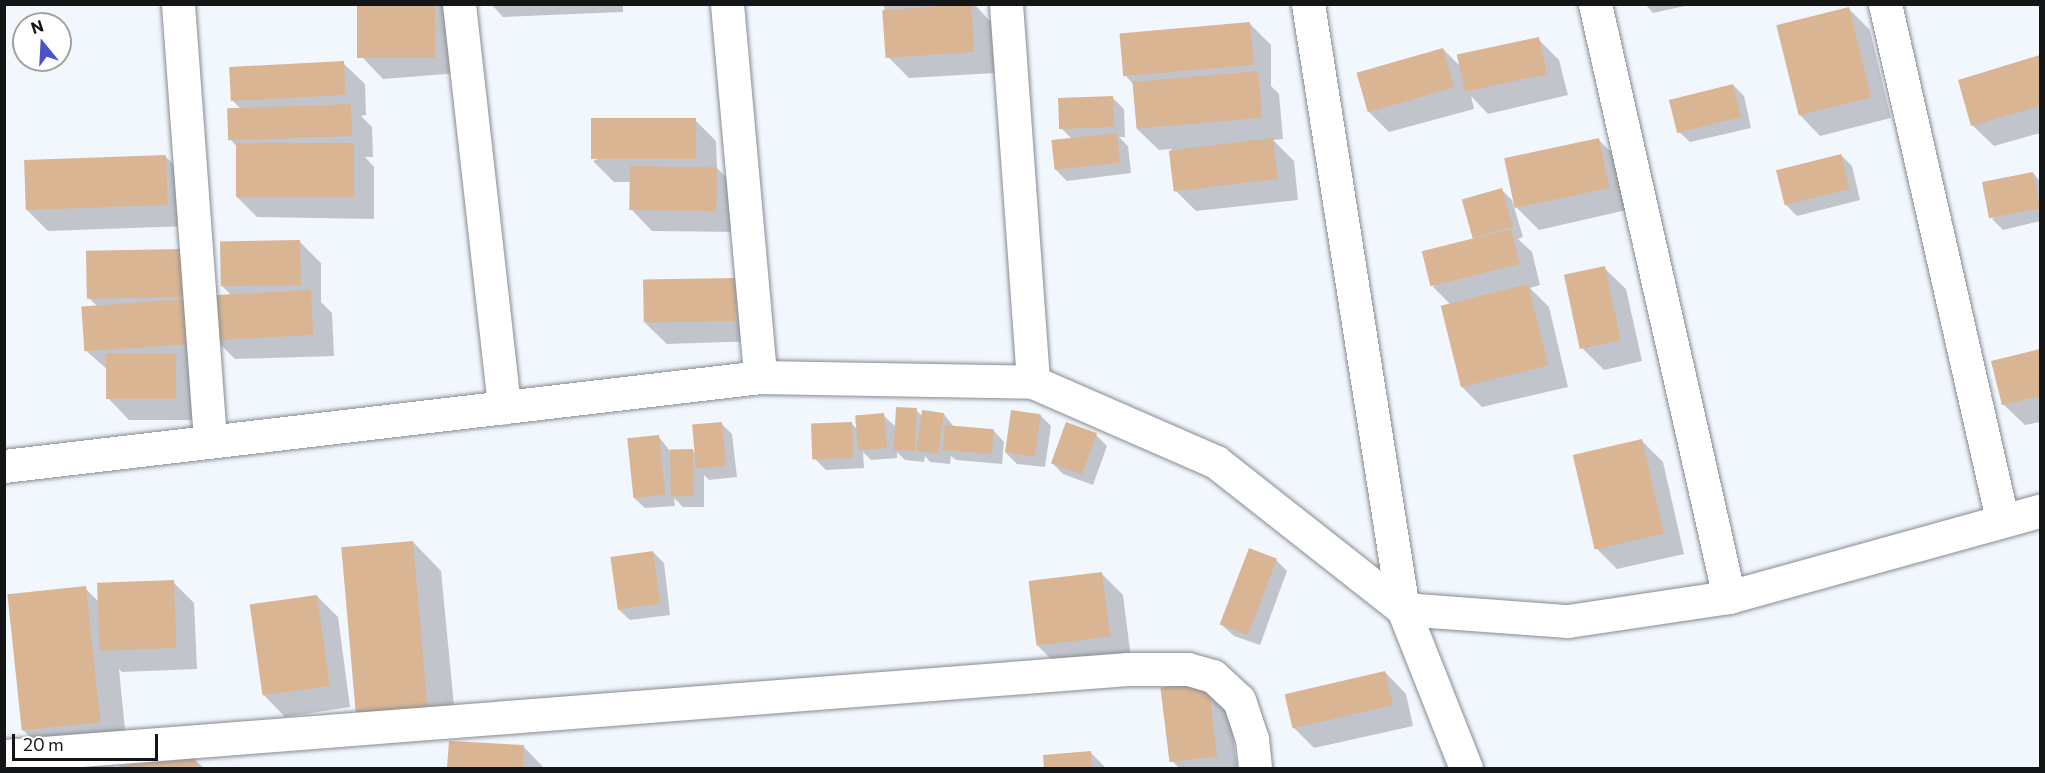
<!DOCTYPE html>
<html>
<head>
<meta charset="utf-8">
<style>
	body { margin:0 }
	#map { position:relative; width:2045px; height:773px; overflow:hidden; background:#f2f7fe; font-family:Commissioner,sans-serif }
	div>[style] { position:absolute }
	.shadow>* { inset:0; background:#0003 }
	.building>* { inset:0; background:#d9b593; transform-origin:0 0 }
	.roads { filter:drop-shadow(0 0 2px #868b91) drop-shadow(0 0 2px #868b91) }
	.minor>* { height:33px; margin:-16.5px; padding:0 16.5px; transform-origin:16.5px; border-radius:16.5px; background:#fff }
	span { translate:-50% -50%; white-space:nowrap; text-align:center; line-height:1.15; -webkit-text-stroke:5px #fff; paint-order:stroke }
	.frame { position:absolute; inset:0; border:6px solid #131517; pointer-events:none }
	.north { position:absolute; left:12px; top:12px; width:60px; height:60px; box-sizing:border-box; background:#fff; border:2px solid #a1a1a2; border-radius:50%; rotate:342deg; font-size:16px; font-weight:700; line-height:24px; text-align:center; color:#131517 }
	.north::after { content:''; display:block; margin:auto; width:21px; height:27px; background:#4b51c7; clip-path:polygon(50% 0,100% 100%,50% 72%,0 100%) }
	.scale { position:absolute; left:12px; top:734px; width:146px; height:27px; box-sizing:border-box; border:3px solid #131517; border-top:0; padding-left:8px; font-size:18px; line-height:21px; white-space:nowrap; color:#131517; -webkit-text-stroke:4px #fff; paint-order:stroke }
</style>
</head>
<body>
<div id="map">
	<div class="shadow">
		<div style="clip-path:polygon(358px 4px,452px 4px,459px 73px,383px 79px,362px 57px)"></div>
		<div style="clip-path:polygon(491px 4px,623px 4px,623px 12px,503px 17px)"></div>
		<div style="clip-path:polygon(974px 4px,991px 22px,995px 73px,909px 78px,888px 57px,884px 6px)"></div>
		<div style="clip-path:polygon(1645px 4px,1694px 4px,1653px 13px)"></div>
		<div style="clip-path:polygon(1849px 9px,1870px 30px,1891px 118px,1820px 136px,1799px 114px)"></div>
		<div style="clip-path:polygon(1250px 24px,1271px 45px,1271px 86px,1279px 94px,1283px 139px,1273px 140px,1294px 161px,1298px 200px,1196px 211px,1175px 190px,1171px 149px,1159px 150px,1137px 129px,1133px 84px,1126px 76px)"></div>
		<div style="clip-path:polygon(1538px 39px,1559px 60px,1568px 95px,1488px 114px,1471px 96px,1474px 109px,1389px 132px,1368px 111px,1443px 49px,1461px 67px)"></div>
		<div style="clip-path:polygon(2040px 57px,2040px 133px,1994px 146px,1972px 125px,1960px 81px)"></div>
		<div style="clip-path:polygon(343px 63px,365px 84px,366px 115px,361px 116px,372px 127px,373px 157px,365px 157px,374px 167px,374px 219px,257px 217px,236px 196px,237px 147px,230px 139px,241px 109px,233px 101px)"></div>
		<div style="clip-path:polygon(1733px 85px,1744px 96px,1751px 128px,1690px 142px,1678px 131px)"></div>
		<div style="clip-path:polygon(1113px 98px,1124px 109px,1125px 137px,1119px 137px,1128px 146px,1131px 173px,1067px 181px,1056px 170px,1073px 140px,1060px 127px)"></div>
		<div style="clip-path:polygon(695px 120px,716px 141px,717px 168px,738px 190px,738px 232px,652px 231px,631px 209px,631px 182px,614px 182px,593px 161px)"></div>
		<div style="clip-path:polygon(1599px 140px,1620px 161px,1631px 209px,1539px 230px,1517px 208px)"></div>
		<div style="clip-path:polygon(1841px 155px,1852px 166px,1860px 200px,1797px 216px,1786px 205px)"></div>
		<div style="clip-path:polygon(165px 156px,187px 178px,188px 226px,48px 231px,27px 210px)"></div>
		<div style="clip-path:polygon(2033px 173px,2040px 181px,2040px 221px,2003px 230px,1992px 219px)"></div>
		<div style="clip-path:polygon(1501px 189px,1512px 200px,1523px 237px,1518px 239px,1532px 252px,1540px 285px,1530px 288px,1549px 307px,1568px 387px,1482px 407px,1461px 386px,1450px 304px,1433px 287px,1476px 241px,1472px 237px)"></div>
		<div style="clip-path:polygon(299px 241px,321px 263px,321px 302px,332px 313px,334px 356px,235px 359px,214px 338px,230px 294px,223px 287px)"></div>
		<div style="clip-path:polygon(181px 250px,211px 365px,187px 366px,196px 376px,196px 420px,129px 420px,108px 398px,108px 370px,84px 349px,96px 305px,88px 297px)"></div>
		<div style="clip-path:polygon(1604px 268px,1626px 289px,1642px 361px,1604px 370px,1583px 349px)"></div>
		<div style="clip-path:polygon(734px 279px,757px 341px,667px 344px,645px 323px)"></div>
		<div style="clip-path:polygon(2040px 351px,2040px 422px,2025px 425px,2003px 404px,1993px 362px)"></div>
		<div style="clip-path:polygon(916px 410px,923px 417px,944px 414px,954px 427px,993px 430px,1004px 442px,1002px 464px,956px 460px,951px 456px,950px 464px,930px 462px,925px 456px,924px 462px,905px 460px,897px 452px,897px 458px,871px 460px,863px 452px,864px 468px,826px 470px,815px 459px,851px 423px,858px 430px,883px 415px,896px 427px)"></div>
		<div style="clip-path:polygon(1040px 415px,1051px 426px,1045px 467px,1017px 464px,1006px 453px)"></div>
		<div style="clip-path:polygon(721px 423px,732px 434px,737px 477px,709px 480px,704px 475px,704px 507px,683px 507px,674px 498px,675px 506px,645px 508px,633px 497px,659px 437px,670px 451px,692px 450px,696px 454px)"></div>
		<div style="clip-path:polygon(1096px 435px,1107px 446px,1093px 485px,1063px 474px,1052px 463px)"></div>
		<div style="clip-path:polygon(1642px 441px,1663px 462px,1684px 554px,1617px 569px,1596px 548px,1575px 456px)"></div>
		<div style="clip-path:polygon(413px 542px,441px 571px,457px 737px,387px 744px,358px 716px)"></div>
		<div style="clip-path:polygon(653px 552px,664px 563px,670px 615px,630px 620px,618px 609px)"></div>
		<div style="clip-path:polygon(1276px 560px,1287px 571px,1260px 645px,1234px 636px,1222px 625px)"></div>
		<div style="clip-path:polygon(1102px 574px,1123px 595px,1131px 658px,1059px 667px,1038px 646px)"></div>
		<div style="clip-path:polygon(173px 582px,194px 603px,197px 669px,122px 672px,119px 669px,127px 750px,51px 758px,22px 729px,85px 588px,99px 602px)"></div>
		<div style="clip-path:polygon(317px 596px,338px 617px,350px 707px,285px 717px,264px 695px)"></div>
		<div style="clip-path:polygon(1385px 672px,1406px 694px,1413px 726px,1314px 748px,1293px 727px)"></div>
		<div style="clip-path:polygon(1208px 684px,1229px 705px,1237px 768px,1179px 768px,1171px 760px)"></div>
		<div style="clip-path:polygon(450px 743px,523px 746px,544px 768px,449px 768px)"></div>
		<div style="clip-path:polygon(1090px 752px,1106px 768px,1046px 768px,1045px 757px)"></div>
		<div style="clip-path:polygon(195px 760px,204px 768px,121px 768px)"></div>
	</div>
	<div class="building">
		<div style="left:357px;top:4px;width:78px;height:54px"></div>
		<div style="left:971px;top:4px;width:48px;height:89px;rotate:86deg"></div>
		<div style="left:1849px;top:7px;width:93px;height:75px;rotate:76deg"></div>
		<div style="left:1250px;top:22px;width:43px;height:131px;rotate:85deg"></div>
		<div style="left:1539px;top:37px;width:38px;height:84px;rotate:78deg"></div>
		<div style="left:1443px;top:48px;width:41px;height:90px;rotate:74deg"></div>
		<div style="clip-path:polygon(2040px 55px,2040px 106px,1971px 126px,1958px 80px)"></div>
		<div style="left:344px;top:61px;width:34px;height:115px;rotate:87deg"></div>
		<div style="left:1258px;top:71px;width:47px;height:126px;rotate:85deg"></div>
		<div style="left:1733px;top:84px;width:34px;height:66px;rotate:76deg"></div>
		<div style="left:1113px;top:96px;width:31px;height:55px;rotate:88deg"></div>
		<div style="left:351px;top:104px;width:32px;height:124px;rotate:88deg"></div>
		<div style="left:696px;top:118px;width:41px;height:105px;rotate:90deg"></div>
		<div style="left:1117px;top:133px;width:30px;height:66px;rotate:84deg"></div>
		<div style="left:1273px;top:138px;width:41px;height:105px;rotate:83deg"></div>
		<div style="left:1599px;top:138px;width:51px;height:97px;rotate:78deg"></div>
		<div style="left:236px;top:143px;width:118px;height:54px"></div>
		<div style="left:1841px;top:154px;width:36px;height:67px;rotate:76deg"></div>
		<div style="left:166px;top:155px;width:50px;height:142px;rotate:88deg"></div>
		<div style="left:630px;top:166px;width:87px;height:44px;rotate:1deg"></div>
		<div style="left:2033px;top:172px;width:37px;height:52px;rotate:79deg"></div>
		<div style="left:1502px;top:188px;width:40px;height:42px;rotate:74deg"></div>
		<div style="left:1511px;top:229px;width:36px;height:92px;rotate:76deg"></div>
		<div style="left:300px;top:240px;width:45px;height:80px;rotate:89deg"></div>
		<div style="left:182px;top:249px;width:48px;height:96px;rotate:89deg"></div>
		<div style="left:1605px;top:266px;width:76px;height:42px;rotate:78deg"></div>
		<div style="left:735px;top:278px;width:43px;height:92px;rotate:89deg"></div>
		<div style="left:1528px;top:284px;width:84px;height:90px;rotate:76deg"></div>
		<div style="left:311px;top:290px;width:45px;height:100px;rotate:87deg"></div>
		<div style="left:188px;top:299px;width:45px;height:107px;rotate:86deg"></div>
		<div style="clip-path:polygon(2040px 349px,2040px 396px,2002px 405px,1991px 361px)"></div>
		<div style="left:106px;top:353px;width:70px;height:46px"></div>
		<div style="left:896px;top:407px;width:21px;height:43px;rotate:3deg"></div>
		<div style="left:922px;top:410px;width:22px;height:41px;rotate:8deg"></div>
		<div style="left:1011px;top:410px;width:30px;height:43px;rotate:8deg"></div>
		<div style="left:884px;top:413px;width:35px;height:29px;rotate:85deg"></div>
		<div style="left:722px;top:422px;width:44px;height:30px;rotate:85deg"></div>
		<div style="left:852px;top:422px;width:36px;height:41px;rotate:88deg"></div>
		<div style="left:1066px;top:422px;width:33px;height:44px;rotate:20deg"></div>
		<div style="left:945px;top:425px;width:49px;height:25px;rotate:5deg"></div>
		<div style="left:659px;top:435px;width:60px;height:32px;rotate:84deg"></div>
		<div style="left:1642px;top:439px;width:97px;height:71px;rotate:77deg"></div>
		<div style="left:693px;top:449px;width:47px;height:23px;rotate:89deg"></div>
		<div style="left:413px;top:541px;width:169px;height:72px;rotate:85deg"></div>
		<div style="left:1249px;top:548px;width:30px;height:82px;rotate:21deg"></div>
		<div style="left:653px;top:551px;width:53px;height:43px;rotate:82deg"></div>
		<div style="left:1102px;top:572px;width:65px;height:74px;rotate:83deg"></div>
		<div style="left:174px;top:580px;width:68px;height:77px;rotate:88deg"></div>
		<div style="left:86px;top:586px;width:137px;height:79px;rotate:84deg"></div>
		<div style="left:317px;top:595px;width:92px;height:68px;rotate:82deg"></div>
		<div style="left:1385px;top:671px;width:35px;height:103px;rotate:77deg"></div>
		<div style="left:1208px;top:682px;width:75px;height:48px;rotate:83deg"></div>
		<div style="clip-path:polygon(449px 741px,524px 745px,523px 768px,447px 768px)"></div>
		<div style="clip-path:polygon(1091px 751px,1092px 768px,1044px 768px,1043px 755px)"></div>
		<div style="clip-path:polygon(196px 758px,197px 768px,119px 768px,119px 766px)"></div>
	</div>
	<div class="roads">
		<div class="minor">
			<div style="left:178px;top:4px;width:437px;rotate:85.8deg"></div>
			<div style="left:459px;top:4px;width:406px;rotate:83.6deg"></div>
			<div style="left:727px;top:4px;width:374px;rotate:84.9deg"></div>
			<div style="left:1006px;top:4px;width:379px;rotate:85.9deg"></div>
			<div style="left:1308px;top:4px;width:612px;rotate:81.08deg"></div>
			<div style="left:1403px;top:609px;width:171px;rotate:68.4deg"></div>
			<div style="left:1595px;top:4px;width:608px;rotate:77.27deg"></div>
			<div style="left:1885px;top:4px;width:528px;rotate:77.2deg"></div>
			<div style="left:4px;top:466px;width:761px;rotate:-6.71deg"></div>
			<div style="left:760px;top:377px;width:273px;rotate:1deg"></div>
			<div style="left:1033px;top:382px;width:200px;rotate:23.6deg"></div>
			<div style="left:1216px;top:462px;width:238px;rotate:38.2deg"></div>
			<div style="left:1403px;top:609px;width:165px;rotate:4.2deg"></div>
			<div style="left:1568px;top:621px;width:163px;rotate:-8.5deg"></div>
			<div style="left:1729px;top:597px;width:323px;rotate:-15.5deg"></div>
			<div style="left:4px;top:756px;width:1127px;rotate:-4.43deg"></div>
			<div style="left:1128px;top:669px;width:60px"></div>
			<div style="left:1188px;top:669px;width:26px;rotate:16deg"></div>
			<div style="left:1213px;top:676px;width:35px;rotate:43deg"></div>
			<div style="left:1239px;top:700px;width:41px;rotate:71.6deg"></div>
			<div style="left:1252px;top:739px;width:29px;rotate:84deg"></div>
		</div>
	</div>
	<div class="frame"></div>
	<div class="north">N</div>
	<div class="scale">20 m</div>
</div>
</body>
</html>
